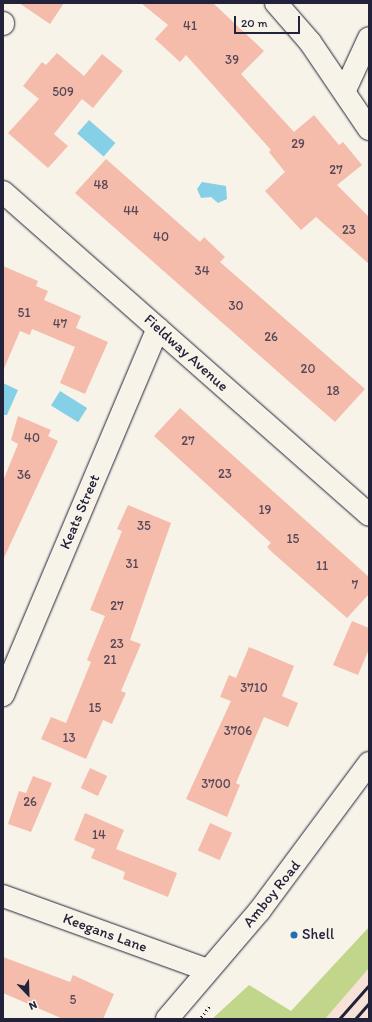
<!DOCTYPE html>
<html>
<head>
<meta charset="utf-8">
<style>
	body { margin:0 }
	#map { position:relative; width:372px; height:1022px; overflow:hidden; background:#f7f3e8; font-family:Itim,sans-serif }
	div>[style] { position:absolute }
	.built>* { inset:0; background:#f6e2d6 }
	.green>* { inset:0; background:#c2d68b }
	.water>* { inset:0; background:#85d0e6; transform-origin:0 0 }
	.building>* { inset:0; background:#f5bcac; transform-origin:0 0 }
	.path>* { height:2.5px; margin-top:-1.25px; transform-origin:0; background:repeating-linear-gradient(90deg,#22223b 0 1px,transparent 0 4px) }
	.roads { filter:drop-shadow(0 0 1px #22223b) drop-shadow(0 0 1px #22223b) }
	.minor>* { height:22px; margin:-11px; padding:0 11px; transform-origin:11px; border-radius:11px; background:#f7f3e8 }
	.secondary>* { height:22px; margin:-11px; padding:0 11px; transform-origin:11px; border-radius:11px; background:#f7f3e8 }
	.rail>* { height:3px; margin:-1.5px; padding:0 1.5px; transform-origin:1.5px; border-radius:1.5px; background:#22223b }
	.dots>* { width:11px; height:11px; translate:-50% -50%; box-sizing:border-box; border:2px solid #f7f3e8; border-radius:50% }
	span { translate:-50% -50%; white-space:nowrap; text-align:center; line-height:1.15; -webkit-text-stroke:3.5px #f7f3e8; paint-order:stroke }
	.number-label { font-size:13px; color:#574857 }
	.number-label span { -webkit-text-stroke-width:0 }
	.street-label { font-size:15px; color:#22223b }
	.poi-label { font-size:15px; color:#22223b }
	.left { translate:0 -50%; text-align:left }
	.frame { position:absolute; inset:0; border:4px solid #22223b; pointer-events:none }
	.north { position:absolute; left:8px; top:974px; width:40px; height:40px; -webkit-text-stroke:3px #f7f3e8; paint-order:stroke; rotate:157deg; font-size:11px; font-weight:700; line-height:16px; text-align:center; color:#22223b }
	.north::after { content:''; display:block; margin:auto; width:14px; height:18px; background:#22223b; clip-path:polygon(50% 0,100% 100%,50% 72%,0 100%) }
	.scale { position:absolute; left:234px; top:16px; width:66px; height:18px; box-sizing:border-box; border:2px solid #22223b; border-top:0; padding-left:5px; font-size:12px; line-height:14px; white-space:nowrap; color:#22223b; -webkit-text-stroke:3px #f7f3e8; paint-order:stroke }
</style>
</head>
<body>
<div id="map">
	<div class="built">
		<div style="clip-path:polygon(369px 968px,369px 1019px,325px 1019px,365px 972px)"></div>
	</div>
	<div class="green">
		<div style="clip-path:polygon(369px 927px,369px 968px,325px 1019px,212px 1019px,249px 985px,291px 1011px)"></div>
	</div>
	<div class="water">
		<div style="left:89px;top:120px;width:35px;height:18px;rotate:41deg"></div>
		<div style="clip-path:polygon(202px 182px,226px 186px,227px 199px,218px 203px,211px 197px,201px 198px,197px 189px)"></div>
		<div style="clip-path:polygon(3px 383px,18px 390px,7px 415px,3px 415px)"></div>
		<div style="left:60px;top:391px;width:32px;height:17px;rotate:32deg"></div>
	</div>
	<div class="building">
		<div style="clip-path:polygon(19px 3px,64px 3px,50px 24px)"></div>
		<div style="clip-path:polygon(141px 3px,213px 3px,264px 51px,241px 74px,294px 132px,314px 115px,339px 145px,343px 142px,362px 165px,337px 185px,369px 217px,369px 264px,316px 217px,301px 230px,265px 191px,285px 172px,269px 152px,271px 150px,186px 55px,180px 62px,155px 39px,168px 25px)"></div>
		<div style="clip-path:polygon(57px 53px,84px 76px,102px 54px,123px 71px,93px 108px,82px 99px,54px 134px,68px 146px,48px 168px,8px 133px,39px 99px,23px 86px,42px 62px,46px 65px)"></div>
		<div style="clip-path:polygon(106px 159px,200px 242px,204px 237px,225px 257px,220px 262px,365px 389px,335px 422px,75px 193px)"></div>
		<div style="clip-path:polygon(3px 266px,38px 281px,36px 286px,48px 291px,44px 300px,81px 316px,76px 328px,108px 342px,85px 394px,60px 383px,75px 347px,32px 329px,30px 335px,20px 331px,3px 371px)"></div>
		<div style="clip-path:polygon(180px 408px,369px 577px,369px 594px,347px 618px,273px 553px,267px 547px,271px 543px,154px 436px)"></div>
		<div style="clip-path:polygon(18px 416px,51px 430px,48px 436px,58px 441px,3px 560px,3px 481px,18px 444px,11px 440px)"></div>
		<div style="clip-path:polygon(128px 505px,171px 523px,130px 640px,141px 644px,121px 691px,126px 693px,112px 724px,103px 720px,86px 759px,41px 739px,51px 717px,66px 723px,91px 662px,87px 660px,105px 616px,90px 610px,122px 531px,117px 529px)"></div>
		<div style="clip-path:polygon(352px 621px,369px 628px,369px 649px,358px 675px,333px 665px)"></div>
		<div style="clip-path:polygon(249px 647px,294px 666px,282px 696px,298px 703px,288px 727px,264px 717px,236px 783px,240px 785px,227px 817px,186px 799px,231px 701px,220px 697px,229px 675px,236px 678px)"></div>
		<div style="left:90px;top:768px;width:19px;height:22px;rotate:25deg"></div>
		<div style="clip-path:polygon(33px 776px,52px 783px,31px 832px,8px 824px,19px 791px,26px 793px)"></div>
		<div style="clip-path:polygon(85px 813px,124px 830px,116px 849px,177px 873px,168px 897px,123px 879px,125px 872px,91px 858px,95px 849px,74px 840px)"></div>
		<div style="left:210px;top:823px;width:24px;height:30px;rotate:24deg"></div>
		<div style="clip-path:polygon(3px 957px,70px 982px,73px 975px,114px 994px,103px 1019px,63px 1019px,3px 993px)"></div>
	</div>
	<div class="path">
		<div style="left:201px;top:1017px;width:16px;rotate:-52deg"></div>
	</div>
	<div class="roads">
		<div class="minor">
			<div style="left:276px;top:3px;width:52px;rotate:48.9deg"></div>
			<div style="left:310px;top:42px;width:105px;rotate:55.9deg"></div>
			<div style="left:3px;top:24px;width:1px;rotate:-90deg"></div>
			<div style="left:345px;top:90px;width:57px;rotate:-65.2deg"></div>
			<div style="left:3px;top:192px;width:488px;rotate:41.4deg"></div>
			<div style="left:3px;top:695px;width:398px;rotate:-67.1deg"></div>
			<div style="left:3px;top:896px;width:217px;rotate:19.9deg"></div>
		</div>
		<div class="secondary">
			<div style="left:167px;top:1019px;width:143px;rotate:-49.5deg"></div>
			<div style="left:260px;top:910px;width:183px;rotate:-53.4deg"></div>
		</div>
	</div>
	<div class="rail">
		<div style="left:339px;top:1019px;width:45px;rotate:-48.6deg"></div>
		<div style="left:355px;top:1019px;width:21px;rotate:-49deg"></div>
	</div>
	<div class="dots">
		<div style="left:294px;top:935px;background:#1f6fb2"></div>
	</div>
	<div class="number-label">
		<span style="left:190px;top:26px">41</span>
		<span style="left:232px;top:60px">39</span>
		<span style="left:63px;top:92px">509</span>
		<span style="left:298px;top:144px">29</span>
		<span style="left:336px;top:170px">27</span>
		<span style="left:101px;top:185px">48</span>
		<span style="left:131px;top:211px">44</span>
		<span style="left:349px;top:230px">23</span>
		<span style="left:161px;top:237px">40</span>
		<span style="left:202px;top:271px">34</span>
		<span style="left:236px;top:306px">30</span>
		<span style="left:24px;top:313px">51</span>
		<span style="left:60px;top:324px">47</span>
		<span style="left:271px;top:337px">26</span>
		<span style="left:308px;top:369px">20</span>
		<span style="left:333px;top:391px">18</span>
		<span style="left:32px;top:438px">40</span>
		<span style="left:188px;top:441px">27</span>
		<span style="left:225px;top:474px">23</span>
		<span style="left:24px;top:475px">36</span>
		<span style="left:265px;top:510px">19</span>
		<span style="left:144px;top:526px">35</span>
		<span style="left:293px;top:539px">15</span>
		<span style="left:132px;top:564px">31</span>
		<span style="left:322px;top:566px">11</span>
		<span style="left:355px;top:585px">7</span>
		<span style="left:117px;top:606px">27</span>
		<span style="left:117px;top:644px">23</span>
		<span style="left:110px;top:660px">21</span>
		<span style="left:254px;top:688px">3710</span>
		<span style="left:95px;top:708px">15</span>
		<span style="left:238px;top:731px">3706</span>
		<span style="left:69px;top:738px">13</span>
		<span style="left:216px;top:784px">3700</span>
		<span style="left:30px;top:802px">26</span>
		<span style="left:99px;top:835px">14</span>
		<span style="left:73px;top:1000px">5</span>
	</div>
	<div class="street-label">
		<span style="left:186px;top:353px;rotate:42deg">Fieldway Avenue</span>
		<span style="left:80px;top:512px;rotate:-67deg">Keats Street</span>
		<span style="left:272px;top:894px;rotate:-51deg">Amboy Road</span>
		<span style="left:105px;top:933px;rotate:20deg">Keegans Lane</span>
	</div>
	<div class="poi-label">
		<span class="left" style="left:302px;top:935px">Shell</span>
	</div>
	<div class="frame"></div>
	<div class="north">N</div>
	<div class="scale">20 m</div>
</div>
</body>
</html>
